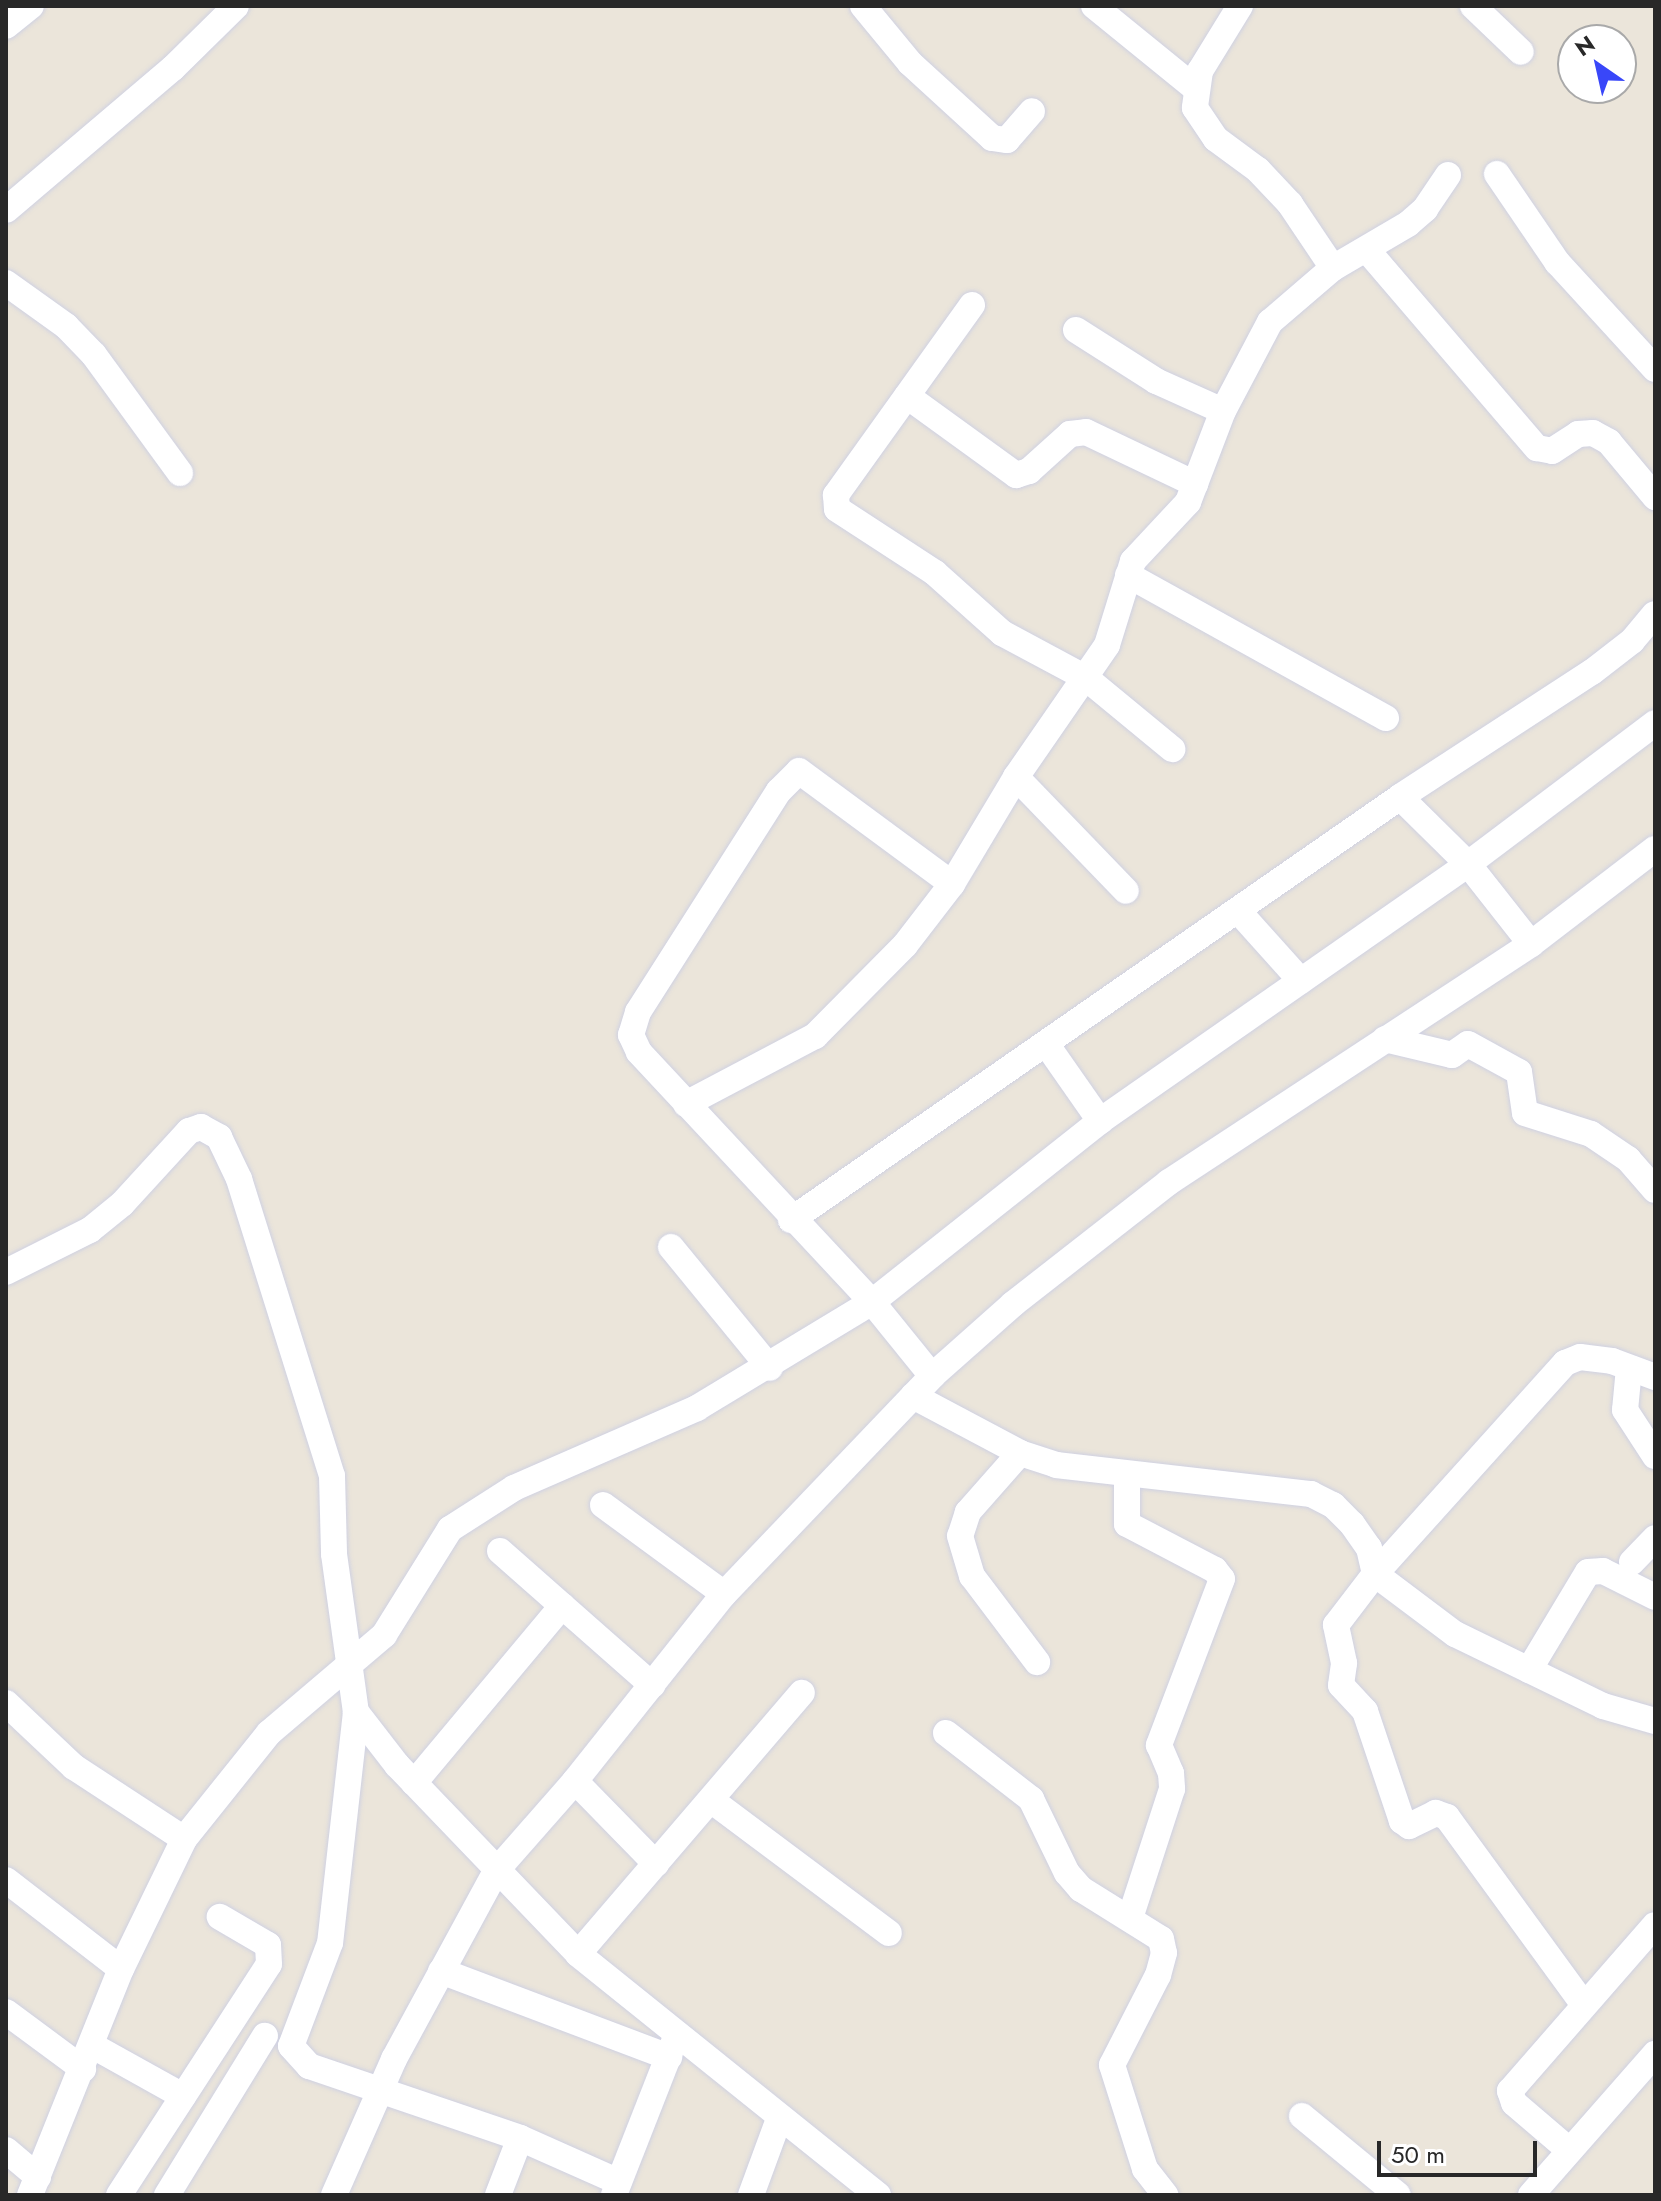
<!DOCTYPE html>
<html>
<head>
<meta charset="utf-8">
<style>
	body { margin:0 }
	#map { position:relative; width:1661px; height:2201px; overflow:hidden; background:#ebe5da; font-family:Jost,sans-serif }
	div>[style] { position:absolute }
	.roads { filter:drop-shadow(0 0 2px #cfd1e2) drop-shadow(0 0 2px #cfd1e2) }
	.minor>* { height:26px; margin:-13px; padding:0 13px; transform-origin:13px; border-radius:13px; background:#fff }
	span { translate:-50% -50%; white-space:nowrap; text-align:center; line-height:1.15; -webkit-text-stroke:6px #fff; paint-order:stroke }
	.frame { position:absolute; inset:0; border:8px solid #282828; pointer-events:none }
	.north { position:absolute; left:1557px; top:24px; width:80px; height:80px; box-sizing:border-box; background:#fff; border:2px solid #a9a9a9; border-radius:50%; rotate:326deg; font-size:22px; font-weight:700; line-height:32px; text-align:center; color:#282828 }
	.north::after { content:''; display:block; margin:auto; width:28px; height:36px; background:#3947f9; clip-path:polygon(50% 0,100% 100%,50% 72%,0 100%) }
	.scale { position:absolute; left:1377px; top:2141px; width:160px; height:36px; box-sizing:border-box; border:4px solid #282828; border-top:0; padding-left:10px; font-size:24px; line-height:28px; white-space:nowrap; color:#282828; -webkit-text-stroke:6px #fff; paint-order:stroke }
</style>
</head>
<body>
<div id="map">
	<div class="roads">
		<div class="minor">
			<div style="left:863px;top:6px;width:74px;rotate:50.5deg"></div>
			<div style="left:910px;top:63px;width:111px;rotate:42.4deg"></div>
			<div style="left:992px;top:138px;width:15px;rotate:8deg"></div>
			<div style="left:1007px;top:140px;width:38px;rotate:-49deg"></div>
			<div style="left:1094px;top:6px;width:130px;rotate:39.1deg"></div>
			<div style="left:1240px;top:6px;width:76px;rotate:121.6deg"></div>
			<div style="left:1200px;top:71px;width:37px;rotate:98deg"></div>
			<div style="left:1195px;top:108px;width:37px;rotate:56deg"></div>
			<div style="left:1216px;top:139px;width:52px;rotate:36.4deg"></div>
			<div style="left:1258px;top:170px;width:47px;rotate:46.7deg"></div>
			<div style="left:1290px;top:204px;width:77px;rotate:56.1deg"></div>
			<div style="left:1473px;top:6px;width:66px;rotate:43.8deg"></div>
			<div style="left:6px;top:26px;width:32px;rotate:-39deg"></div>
			<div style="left:1497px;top:174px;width:107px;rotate:55.7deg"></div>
			<div style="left:1557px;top:262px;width:145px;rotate:47.5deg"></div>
			<div style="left:6px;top:210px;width:219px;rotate:-40.4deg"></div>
			<div style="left:173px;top:68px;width:88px;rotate:-44.5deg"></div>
			<div style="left:1367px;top:250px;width:261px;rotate:49.4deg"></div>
			<div style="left:1537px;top:448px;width:15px;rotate:11deg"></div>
			<div style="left:1552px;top:451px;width:31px;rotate:-33deg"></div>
			<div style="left:1578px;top:434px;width:15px;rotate:-4deg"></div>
			<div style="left:1593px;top:433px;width:18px;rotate:29deg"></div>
			<div style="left:1609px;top:442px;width:72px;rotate:50.1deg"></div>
			<div style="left:6px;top:283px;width:74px;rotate:35.6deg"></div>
			<div style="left:66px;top:326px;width:40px;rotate:46deg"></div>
			<div style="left:94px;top:355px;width:146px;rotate:53.9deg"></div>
			<div style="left:972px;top:305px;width:234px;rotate:125.6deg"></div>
			<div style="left:836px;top:495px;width:14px;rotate:86deg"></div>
			<div style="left:837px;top:509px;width:117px;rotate:33.1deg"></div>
			<div style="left:935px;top:573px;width:90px;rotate:41.8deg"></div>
			<div style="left:1002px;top:633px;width:95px;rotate:28.2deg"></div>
			<div style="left:1086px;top:678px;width:112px;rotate:39.5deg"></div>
			<div style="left:1076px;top:330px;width:95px;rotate:32.5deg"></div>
			<div style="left:1156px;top:381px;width:73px;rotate:24.1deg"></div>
			<div style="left:907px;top:396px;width:135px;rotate:35.9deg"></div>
			<div style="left:1016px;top:475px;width:14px;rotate:-17deg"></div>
			<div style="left:1029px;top:471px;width:55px;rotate:-42.1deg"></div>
			<div style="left:1070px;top:434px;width:16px;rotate:-7deg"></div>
			<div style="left:1086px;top:432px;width:121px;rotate:25.5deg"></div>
			<div style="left:1128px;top:575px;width:295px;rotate:29deg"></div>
			<div style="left:1016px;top:777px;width:158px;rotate:46deg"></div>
			<div style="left:1400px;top:797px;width:95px;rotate:44.6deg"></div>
			<div style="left:1468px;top:864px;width:102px;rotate:51.8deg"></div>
			<div style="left:1240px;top:913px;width:91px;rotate:48.1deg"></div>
			<div style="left:1385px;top:1039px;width:69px;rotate:13.4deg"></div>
			<div style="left:1452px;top:1055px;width:19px;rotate:-35deg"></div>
			<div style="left:1468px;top:1044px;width:58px;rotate:28.8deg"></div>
			<div style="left:1519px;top:1072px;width:41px;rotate:81.7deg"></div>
			<div style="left:1525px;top:1113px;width:69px;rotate:17.7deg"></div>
			<div style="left:1591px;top:1134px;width:45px;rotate:34deg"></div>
			<div style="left:1628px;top:1159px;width:41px;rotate:48.9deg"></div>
			<div style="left:1047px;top:1045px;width:93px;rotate:55.1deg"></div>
			<div style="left:686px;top:1104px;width:146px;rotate:-27.8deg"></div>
			<div style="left:815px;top:1036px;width:128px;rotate:-45.3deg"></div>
			<div style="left:905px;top:945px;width:77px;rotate:-52.4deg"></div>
			<div style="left:952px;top:884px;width:125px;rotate:-59.1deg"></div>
			<div style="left:1016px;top:777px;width:160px;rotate:-55.4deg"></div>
			<div style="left:1107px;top:645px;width:88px;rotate:-72.8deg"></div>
			<div style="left:1133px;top:561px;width:81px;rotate:-47deg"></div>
			<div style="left:1188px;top:502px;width:97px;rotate:-69deg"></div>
			<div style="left:1223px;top:411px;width:101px;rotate:-62.2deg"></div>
			<div style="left:1270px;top:322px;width:83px;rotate:-40.6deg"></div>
			<div style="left:1333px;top:268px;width:87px;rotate:-30.4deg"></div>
			<div style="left:1408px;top:224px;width:23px;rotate:-41deg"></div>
			<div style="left:1425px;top:209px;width:41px;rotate:-55.9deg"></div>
			<div style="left:791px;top:1220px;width:741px;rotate:-34.78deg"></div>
			<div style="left:1400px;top:797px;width:229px;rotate:-33.1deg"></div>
			<div style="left:1592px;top:672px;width:51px;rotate:-37.8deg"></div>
			<div style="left:1632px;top:641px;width:35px;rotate:-50deg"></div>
			<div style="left:671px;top:1247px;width:156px;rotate:50.7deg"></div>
			<div style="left:6px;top:1272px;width:94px;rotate:-26.6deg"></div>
			<div style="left:90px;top:1230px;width:41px;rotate:-39.1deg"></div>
			<div style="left:122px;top:1204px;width:99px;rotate:-47.5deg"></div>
			<div style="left:189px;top:1131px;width:13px;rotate:-18deg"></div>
			<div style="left:201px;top:1127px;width:21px;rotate:29deg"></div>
			<div style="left:219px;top:1137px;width:47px;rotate:64.5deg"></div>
			<div style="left:239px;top:1179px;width:311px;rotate:72.6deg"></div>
			<div style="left:332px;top:1476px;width:78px;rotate:88.5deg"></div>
			<div style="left:334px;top:1554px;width:160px;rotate:82.1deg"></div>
			<div style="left:356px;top:1712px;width:232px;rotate:96.4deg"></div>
			<div style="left:330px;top:1943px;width:110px;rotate:110.7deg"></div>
			<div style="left:291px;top:2046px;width:27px;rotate:48deg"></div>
			<div style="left:309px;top:2066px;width:223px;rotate:18.8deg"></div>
			<div style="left:520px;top:2138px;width:108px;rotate:24deg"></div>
			<div style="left:1629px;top:1368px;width:42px;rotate:95.4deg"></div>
			<div style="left:1625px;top:1410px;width:55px;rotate:56.9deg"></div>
			<div style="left:932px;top:1376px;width:95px;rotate:-129deg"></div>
			<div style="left:872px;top:1302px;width:342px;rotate:-133deg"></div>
			<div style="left:639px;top:1052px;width:19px;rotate:-115deg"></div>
			<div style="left:631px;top:1035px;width:24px;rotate:-73deg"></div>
			<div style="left:638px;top:1012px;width:262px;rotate:-57.5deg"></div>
			<div style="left:779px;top:791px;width:28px;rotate:-45deg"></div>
			<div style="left:799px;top:771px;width:190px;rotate:36.4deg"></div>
			<div style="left:913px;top:1396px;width:121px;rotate:28deg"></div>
			<div style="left:1020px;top:1453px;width:38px;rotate:18deg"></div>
			<div style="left:1056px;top:1465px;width:257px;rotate:6.5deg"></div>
			<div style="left:1311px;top:1494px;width:25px;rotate:27deg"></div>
			<div style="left:1333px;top:1505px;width:27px;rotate:45deg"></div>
			<div style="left:1352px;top:1524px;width:29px;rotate:55deg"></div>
			<div style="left:1369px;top:1548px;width:27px;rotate:77deg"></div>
			<div style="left:1020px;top:1453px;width:79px;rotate:131.4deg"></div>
			<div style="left:968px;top:1512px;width:25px;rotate:108deg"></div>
			<div style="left:960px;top:1536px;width:42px;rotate:73.3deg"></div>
			<div style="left:972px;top:1576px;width:108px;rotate:52.9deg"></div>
			<div style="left:1127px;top:1476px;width:48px;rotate:90deg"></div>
			<div style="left:1127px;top:1524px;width:99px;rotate:27.6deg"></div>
			<div style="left:1215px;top:1570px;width:11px;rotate:52deg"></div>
			<div style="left:1222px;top:1579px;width:178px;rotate:110.8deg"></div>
			<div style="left:1159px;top:1745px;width:30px;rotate:67deg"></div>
			<div style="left:1171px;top:1773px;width:16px;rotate:86deg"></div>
			<div style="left:1172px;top:1789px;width:136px;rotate:108deg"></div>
			<div style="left:603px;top:1505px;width:150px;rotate:36.3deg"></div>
			<div style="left:500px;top:1551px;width:203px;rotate:41.4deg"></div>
			<div style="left:1632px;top:1562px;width:33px;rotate:-46deg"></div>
			<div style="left:1375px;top:1574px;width:284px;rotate:-48deg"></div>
			<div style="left:1565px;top:1363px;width:16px;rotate:-22deg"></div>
			<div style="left:1580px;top:1357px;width:32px;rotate:7deg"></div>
			<div style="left:1612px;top:1361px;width:46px;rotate:20.4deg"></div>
			<div style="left:1529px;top:1670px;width:114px;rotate:-59deg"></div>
			<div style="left:1588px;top:1572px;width:15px;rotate:-4deg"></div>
			<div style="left:1603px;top:1571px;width:58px;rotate:26.6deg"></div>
			<div style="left:6px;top:1703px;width:93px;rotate:43.3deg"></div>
			<div style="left:74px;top:1767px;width:131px;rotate:33.2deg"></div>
			<div style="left:356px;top:1712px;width:67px;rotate:52.3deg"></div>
			<div style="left:397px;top:1765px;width:262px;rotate:46.2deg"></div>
			<div style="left:578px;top:1954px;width:385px;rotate:38.8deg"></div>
			<div style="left:946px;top:1733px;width:108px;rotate:37.8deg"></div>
			<div style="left:1031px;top:1799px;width:82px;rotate:64.1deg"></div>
			<div style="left:1067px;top:1873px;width:21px;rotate:49deg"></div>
			<div style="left:1081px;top:1889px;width:94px;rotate:32deg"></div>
			<div style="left:1161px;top:1939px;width:14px;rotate:78deg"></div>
			<div style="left:1164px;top:1953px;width:23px;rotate:105deg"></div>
			<div style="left:1158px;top:1975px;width:101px;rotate:117.1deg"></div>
			<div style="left:1112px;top:2065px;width:109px;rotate:72.4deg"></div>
			<div style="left:1145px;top:2169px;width:33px;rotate:52deg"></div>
			<div style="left:575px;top:1781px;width:116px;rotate:45.7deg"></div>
			<div style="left:414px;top:1783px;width:231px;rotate:-50.1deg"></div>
			<div style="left:711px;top:1800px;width:222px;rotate:36.8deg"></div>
			<div style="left:6px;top:1880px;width:145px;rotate:37.7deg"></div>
			<div style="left:578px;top:1954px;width:344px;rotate:-49.4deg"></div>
			<div style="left:441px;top:1971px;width:244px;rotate:20.7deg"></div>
			<div style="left:1584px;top:2005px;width:233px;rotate:-126.1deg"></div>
			<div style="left:1447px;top:1817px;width:12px;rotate:-160deg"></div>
			<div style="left:1436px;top:1813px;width:30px;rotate:154deg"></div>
			<div style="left:1409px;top:1826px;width:9px;rotate:-144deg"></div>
			<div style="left:1402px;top:1821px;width:116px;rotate:-108.6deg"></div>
			<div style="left:1365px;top:1711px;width:35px;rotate:-133deg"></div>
			<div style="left:1341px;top:1685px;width:22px;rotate:-82deg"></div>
			<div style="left:1344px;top:1663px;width:39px;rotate:-102deg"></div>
			<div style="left:1336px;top:1625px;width:64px;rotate:-52.6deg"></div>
			<div style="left:1375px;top:1574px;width:100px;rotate:36.9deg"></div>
			<div style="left:1455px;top:1634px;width:165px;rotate:25.9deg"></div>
			<div style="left:1603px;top:1706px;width:54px;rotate:16.1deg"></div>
			<div style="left:6px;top:2012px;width:96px;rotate:36.5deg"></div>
			<div style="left:93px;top:2046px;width:103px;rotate:29.1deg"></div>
			<div style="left:1302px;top:2116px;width:124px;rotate:39.5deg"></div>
			<div style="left:6px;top:2150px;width:42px;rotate:40.2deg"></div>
			<div style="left:1569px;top:2150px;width:72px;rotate:-139.5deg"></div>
			<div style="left:1514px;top:2103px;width:13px;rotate:-108deg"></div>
			<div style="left:1510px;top:2091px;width:220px;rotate:-48.9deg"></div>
			<div style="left:30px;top:2195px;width:244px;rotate:-68.1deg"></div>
			<div style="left:121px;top:1969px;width:144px;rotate:-64.1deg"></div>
			<div style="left:184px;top:1839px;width:136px;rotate:-51.3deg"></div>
			<div style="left:269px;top:1733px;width:151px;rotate:-40.4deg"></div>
			<div style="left:384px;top:1635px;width:125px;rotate:-58.1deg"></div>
			<div style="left:450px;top:1529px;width:76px;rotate:-32.6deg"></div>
			<div style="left:514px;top:1488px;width:200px;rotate:-23.6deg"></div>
			<div style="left:697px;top:1408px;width:205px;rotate:-31.2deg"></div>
			<div style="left:872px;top:1302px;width:291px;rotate:-38.4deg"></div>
			<div style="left:1100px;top:1121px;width:449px;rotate:-34.9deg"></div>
			<div style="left:1468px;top:864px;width:234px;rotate:-37deg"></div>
			<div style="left:119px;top:2195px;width:275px;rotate:-57deg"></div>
			<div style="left:269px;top:1964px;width:19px;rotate:-93deg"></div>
			<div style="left:268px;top:1945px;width:56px;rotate:-149.7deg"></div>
			<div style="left:167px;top:2195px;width:187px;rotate:-58.4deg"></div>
			<div style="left:334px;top:2195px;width:149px;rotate:-66.2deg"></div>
			<div style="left:394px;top:2059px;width:214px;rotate:-61.5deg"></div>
			<div style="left:496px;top:1871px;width:120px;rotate:-48.7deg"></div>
			<div style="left:575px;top:1781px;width:239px;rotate:-51.5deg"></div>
			<div style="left:724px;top:1594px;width:301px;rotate:-46.3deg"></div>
			<div style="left:932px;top:1376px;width:108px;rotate:-41.6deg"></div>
			<div style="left:1013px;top:1304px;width:198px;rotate:-38deg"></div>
			<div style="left:1169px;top:1182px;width:433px;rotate:-33.3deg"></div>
			<div style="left:1531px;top:944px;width:156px;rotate:-37.5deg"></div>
			<div style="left:498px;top:2195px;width:61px;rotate:-68.9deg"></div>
			<div style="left:614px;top:2195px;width:164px;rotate:-68.6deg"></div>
			<div style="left:751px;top:2195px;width:81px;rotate:-69.8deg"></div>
			<div style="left:1531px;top:2195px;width:188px;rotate:-48.7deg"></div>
		</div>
	</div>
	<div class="frame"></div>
	<div class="north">N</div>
	<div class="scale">50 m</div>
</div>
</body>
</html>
